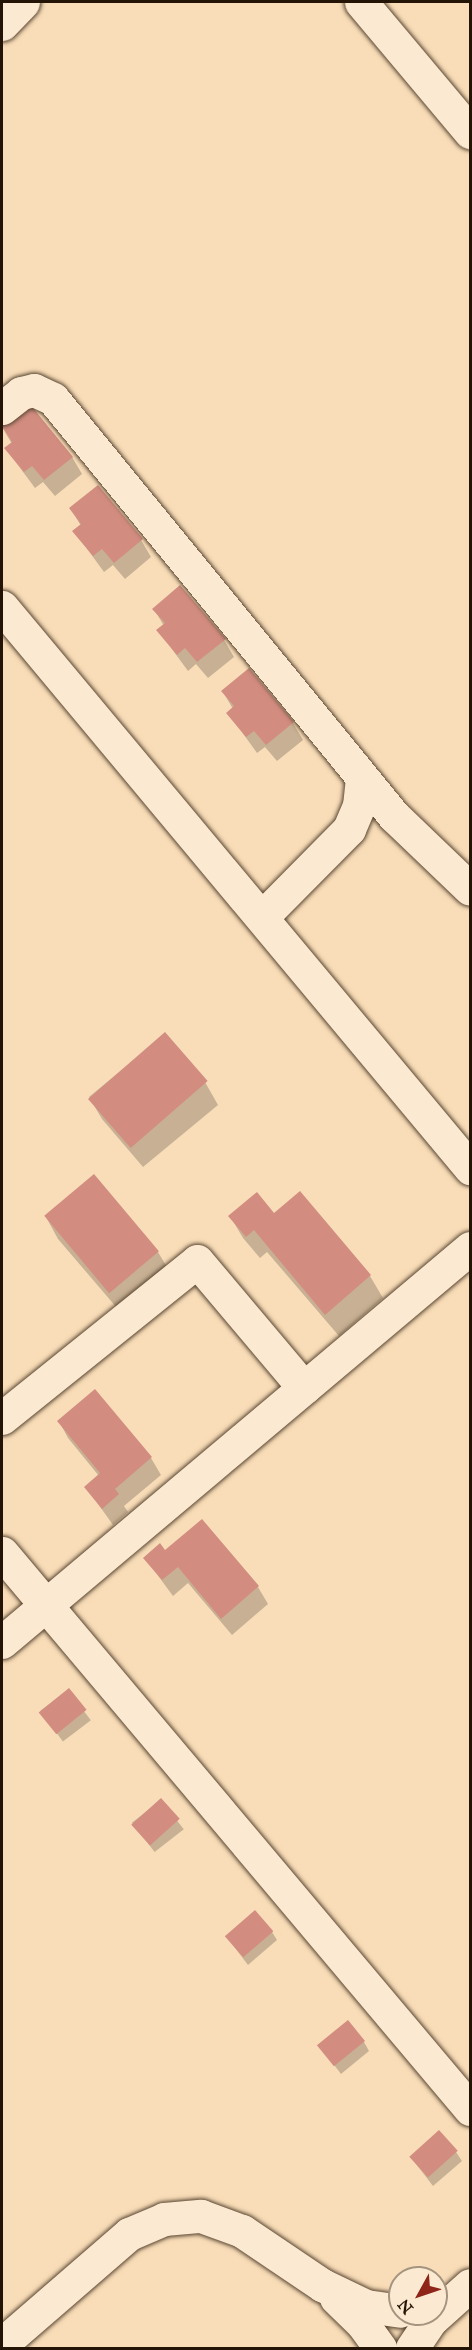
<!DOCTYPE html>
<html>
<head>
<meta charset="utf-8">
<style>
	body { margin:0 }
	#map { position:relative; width:472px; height:2350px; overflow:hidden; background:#f9ddb8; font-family:"IM FELL Great Primer",serif }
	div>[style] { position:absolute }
	.shadow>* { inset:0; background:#0003; transform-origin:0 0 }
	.building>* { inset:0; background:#d38d80; transform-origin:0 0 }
	.roads { filter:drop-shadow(0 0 2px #594632) drop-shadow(0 0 2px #594632) }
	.minor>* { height:33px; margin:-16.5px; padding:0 16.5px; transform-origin:16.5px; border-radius:16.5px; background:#fbe9d1 }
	span { translate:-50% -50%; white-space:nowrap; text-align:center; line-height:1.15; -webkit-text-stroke:6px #fbe9d1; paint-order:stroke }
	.frame { position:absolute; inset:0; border:3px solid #241406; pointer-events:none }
	.north { position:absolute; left:388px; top:2266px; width:60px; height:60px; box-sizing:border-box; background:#fbe9d1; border:2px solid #a59480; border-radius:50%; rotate:230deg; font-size:16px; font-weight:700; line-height:24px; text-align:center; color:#241406 }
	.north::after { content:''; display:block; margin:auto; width:21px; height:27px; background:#8f2418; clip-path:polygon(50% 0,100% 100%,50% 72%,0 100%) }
</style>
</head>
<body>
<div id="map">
	<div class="shadow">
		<div style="clip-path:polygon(28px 405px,72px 457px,82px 474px,55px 496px,43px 482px,35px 488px,6px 449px,12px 444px,2px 427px)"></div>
		<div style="clip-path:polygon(71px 509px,141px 540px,151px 557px,125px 579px,113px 565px,104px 572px,74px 531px,81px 526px)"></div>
		<div style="clip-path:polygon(154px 609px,224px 640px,234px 657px,208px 678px,196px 664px,188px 671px,158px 630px,164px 626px)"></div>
		<div style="clip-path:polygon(223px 692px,293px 723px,303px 740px,277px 761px,265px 747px,257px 753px,228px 713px,233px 709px)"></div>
		<div style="clip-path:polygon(165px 1034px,205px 1082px,218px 1105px,143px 1167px,102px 1119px,89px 1097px)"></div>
		<div style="clip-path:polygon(94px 1176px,158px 1252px,171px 1274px,123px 1315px,58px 1239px,46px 1217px)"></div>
		<div style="clip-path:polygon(300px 1193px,370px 1276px,383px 1298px,339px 1336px,267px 1252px,260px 1258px,243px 1238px,230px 1216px,274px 1215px)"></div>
		<div style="clip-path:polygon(95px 1391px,151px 1458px,161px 1475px,124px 1506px,128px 1512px,113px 1525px,86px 1487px,99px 1476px,68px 1438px,59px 1421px)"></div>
		<div style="clip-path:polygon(202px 1521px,258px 1587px,268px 1604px,232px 1635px,188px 1583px,173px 1596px,145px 1558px,165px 1552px)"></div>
		<div style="left:68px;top:1690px;width:38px;height:35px;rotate:53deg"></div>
		<div style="left:161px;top:1800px;width:37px;height:37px;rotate:52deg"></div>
		<div style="clip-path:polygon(272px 1932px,277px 1940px,248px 1965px,226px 1936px)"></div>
		<div style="clip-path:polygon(364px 2042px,369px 2051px,341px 2074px,319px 2045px)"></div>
		<div style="clip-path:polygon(456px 2152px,462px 2161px,433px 2186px,410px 2156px)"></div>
	</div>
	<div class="building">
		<div style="clip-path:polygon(29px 403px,73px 457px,44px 480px,32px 466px,24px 472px,4px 448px,12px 442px,2px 426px)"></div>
		<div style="clip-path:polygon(98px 485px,143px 539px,114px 563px,102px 549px,93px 556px,72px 531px,81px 524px,69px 508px)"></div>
		<div style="clip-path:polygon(180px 585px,226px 639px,197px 662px,185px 648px,177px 655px,156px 630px,165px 623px,152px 609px)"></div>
		<div style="clip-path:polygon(249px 668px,294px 722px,266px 745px,254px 731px,246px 737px,226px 713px,234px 706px,221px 691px)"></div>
		<div style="left:165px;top:1032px;width:65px;height:102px;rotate:49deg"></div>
		<div style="left:94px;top:1174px;width:101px;height:65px;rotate:50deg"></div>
		<div style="clip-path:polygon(300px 1191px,371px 1275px,325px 1315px,254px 1230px,246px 1237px,228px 1216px,257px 1192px,274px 1213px)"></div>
		<div style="clip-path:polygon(95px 1389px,152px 1457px,115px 1489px,119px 1494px,102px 1509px,84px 1487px,100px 1473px,57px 1421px)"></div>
		<div style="clip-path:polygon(202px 1519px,259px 1586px,221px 1619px,178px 1567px,162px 1580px,143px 1558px,160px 1543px,165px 1550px)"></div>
		<div style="left:69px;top:1688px;width:28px;height:39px;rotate:51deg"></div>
		<div style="left:161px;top:1798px;width:28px;height:40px;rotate:48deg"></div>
		<div style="left:255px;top:1910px;width:28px;height:40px;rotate:49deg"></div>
		<div style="left:348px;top:2020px;width:27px;height:40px;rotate:51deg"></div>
		<div style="left:439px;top:2130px;width:28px;height:40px;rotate:48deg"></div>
	</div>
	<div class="roads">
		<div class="minor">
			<div style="left:361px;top:2px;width:170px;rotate:50deg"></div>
			<div style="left:2px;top:24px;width:30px;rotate:-46deg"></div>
			<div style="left:2px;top:408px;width:24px;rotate:-38deg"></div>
			<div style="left:21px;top:393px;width:13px;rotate:-13deg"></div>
			<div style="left:34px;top:390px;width:21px;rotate:25deg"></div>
			<div style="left:53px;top:399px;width:539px;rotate:50.73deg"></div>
			<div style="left:394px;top:816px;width:105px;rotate:43.8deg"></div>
			<div style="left:2px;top:607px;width:731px;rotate:50.16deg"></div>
			<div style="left:262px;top:917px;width:124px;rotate:-45.3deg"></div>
			<div style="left:349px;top:829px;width:25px;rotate:-67deg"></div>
			<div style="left:359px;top:806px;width:28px;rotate:-84deg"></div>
			<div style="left:2px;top:1418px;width:250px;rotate:-38.8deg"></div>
			<div style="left:197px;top:1261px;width:166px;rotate:49.9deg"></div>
			<div style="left:2px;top:1553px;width:727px;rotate:49.91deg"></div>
			<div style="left:2px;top:1642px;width:612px;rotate:-40.09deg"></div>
			<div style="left:336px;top:2298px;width:36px;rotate:44deg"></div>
			<div style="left:362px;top:2323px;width:31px;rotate:54deg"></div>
			<div style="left:2px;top:2344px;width:168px;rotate:-40.9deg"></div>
			<div style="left:129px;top:2234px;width:38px;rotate:-23deg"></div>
			<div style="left:164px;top:2219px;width:37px;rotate:-5deg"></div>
			<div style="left:201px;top:2216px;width:44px;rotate:20.1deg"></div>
			<div style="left:242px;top:2231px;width:97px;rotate:34deg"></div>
			<div style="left:322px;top:2285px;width:49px;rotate:25.5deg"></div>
			<div style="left:366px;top:2306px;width:34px;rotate:8deg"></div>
			<div style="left:412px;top:2348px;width:34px;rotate:-56deg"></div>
			<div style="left:431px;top:2320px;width:52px;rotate:-41.9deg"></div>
		</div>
	</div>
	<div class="frame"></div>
	<div class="north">N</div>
</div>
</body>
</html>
